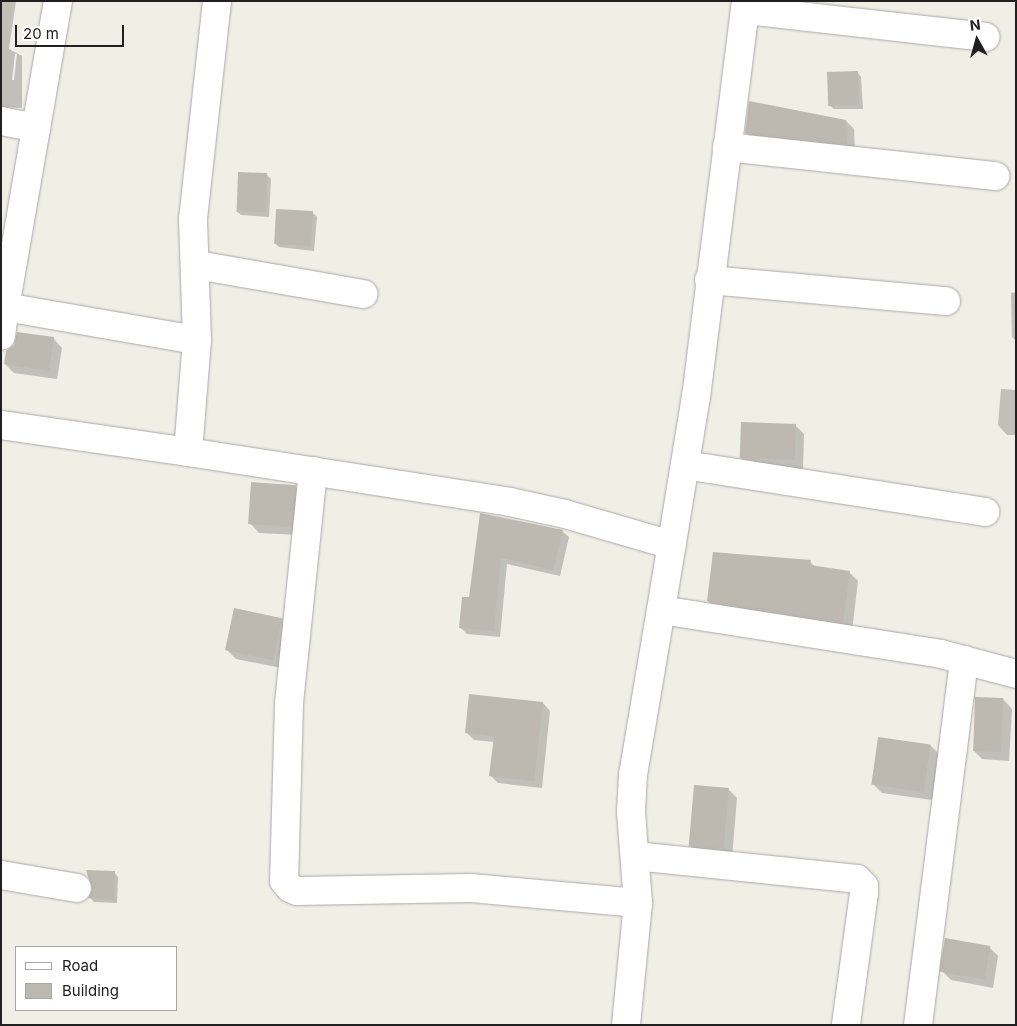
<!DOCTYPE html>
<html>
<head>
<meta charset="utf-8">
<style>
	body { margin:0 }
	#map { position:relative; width:1017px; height:1026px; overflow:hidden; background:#f0efe6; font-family:Inter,sans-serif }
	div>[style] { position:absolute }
	.shadow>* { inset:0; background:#0003 }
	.building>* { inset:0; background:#bdb9b0; transform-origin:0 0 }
	.roads { filter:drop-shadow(0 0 1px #a7a7a7) drop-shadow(0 0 1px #a7a7a7) }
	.street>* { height:28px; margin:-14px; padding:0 14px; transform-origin:14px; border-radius:14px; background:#fff }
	span { translate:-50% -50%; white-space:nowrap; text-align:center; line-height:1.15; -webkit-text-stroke:5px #fff; paint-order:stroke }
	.frame { position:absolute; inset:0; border:2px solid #202020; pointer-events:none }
	.legend { position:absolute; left:15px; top:946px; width:162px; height:65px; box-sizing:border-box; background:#fff; border:1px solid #a6a6a6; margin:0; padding:6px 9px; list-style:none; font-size:15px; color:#202020 }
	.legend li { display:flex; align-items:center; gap:10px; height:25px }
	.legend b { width:25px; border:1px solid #a6a6a6 }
	.north { position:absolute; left:952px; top:15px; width:50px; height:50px; -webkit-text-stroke:4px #fff; paint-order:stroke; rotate:353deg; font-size:14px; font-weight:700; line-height:20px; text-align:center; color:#202020 }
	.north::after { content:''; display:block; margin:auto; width:18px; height:22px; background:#202020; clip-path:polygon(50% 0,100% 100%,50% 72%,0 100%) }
	.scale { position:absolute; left:15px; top:25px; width:109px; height:22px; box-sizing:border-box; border:2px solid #202020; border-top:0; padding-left:6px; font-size:15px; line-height:18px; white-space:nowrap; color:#202020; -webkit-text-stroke:4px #fff; paint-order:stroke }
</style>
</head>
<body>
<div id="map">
	<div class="shadow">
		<div style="clip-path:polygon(evenodd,1px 1px,16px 1px,9px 49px,22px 56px,22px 108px,1px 107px,1px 1px,15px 54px,17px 54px,14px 80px,12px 80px,15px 54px)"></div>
		<div style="clip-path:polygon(857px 72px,861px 77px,863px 109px,834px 109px,829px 105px)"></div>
		<div style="clip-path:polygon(846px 121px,854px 129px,855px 151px,754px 140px,746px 133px)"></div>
		<div style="clip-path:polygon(267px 175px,271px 179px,269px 217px,241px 215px,236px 211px)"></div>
		<div style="clip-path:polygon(313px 213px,317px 217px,314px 251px,279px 247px,275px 243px)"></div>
		<div style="clip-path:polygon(1016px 292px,1016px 341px,1012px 337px,1011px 293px)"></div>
		<div style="clip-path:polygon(53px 338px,62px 348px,57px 379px,14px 373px,5px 364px)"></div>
		<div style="clip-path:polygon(1001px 389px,1016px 390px,1016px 435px,1007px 435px,998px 425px)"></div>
		<div style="clip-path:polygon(795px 425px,804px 434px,803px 470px,749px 466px,740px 457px)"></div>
		<div style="clip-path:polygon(295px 486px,304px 495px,300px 535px,259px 533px,250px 523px)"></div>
		<div style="clip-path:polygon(482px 515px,562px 531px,569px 537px,560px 576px,507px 564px,500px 637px,467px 634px,460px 627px,470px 599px)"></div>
		<div style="clip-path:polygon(810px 562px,816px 567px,849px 572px,858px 581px,852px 631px,717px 610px,708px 601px)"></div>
		<div style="clip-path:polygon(282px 619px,291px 628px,287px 669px,236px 659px,227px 650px)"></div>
		<div style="clip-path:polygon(1003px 699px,1012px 709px,1009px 761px,982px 759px,973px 750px)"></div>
		<div style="clip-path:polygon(543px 703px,550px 711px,542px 788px,498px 783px,490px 775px,494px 742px,474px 740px,466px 732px)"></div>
		<div style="clip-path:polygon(930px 745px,939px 754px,932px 800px,882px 793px,873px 784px)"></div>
		<div style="clip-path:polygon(728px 789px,737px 798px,732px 858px,699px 854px,689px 845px)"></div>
		<div style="clip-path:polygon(114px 872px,118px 877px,117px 903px,94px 902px,90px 898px,94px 890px)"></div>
		<div style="clip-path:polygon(989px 947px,998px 956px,993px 988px,951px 980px,942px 971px)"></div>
	</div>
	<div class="building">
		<div style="left:858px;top:71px;width:34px;height:31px;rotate:88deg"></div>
		<div style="clip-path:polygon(749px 101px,846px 120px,847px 144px,745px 133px)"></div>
		<div style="left:238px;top:172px;width:29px;height:39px;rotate:2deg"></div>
		<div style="left:276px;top:209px;width:37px;height:35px;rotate:3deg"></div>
		<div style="clip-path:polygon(17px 332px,54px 337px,49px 371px,4px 364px,6px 351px,14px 345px)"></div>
		<div style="left:741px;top:422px;width:55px;height:36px;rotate:2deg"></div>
		<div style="left:251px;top:482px;width:45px;height:42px;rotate:4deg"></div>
		<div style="clip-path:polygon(480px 513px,563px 530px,553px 570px,501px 558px,494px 631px,459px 628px,462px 597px,469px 597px)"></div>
		<div style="clip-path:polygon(713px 552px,811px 560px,810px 565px,850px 571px,843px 623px,707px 601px)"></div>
		<div style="left:234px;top:608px;width:49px;height:43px;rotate:12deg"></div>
		<div style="clip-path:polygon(469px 694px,543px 702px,534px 781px,489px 776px,494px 736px,465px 733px)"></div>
		<div style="left:975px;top:697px;width:28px;height:54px;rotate:2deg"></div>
		<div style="left:878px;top:737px;width:53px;height:48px;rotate:8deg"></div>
		<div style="left:694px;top:785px;width:35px;height:61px;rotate:5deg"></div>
		<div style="clip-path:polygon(86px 870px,115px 871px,114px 900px,88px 898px,92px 890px)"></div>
		<div style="left:945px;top:938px;width:46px;height:34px;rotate:10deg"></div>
	</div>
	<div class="roads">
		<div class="street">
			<div style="left:58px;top:1px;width:311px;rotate:99.8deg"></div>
			<div style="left:5px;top:307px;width:195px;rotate:9.8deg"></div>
			<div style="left:197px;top:340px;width:121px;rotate:-91.9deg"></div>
			<div style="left:193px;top:219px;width:219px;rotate:-83.7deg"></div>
			<div style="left:745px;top:10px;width:242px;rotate:6.4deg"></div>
			<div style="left:1px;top:121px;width:36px;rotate:11deg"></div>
			<div style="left:727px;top:147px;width:270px;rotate:6.2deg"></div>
			<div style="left:197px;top:265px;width:169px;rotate:9.9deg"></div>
			<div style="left:709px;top:280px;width:238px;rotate:5.1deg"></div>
			<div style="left:1px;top:306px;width:4px;rotate:14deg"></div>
			<div style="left:5px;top:307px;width:29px;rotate:98deg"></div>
			<div style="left:197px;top:340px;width:112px;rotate:94.6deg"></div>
			<div style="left:188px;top:452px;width:326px;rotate:8.8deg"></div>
			<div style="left:510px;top:502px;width:56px;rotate:12.3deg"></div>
			<div style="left:565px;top:514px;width:111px;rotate:16.2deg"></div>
			<div style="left:1px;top:425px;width:189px;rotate:8.2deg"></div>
			<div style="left:685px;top:465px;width:304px;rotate:8.9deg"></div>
			<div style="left:313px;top:471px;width:234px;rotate:95.9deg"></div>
			<div style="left:289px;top:704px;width:177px;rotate:91.6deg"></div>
			<div style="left:284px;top:881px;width:9px;rotate:49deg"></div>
			<div style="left:290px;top:888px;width:8px;rotate:23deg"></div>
			<div style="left:297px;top:891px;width:174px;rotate:-1deg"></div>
			<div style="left:471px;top:888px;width:168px;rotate:5.1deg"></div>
			<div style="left:661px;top:610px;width:216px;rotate:-80.7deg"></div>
			<div style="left:696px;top:397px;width:399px;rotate:-82.8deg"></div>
			<div style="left:635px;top:856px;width:223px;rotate:5.9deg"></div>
			<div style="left:857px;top:879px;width:10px;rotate:45deg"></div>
			<div style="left:864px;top:886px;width:7px;rotate:90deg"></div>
			<div style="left:864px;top:893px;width:133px;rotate:97.8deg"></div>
			<div style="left:1px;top:875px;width:77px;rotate:9.7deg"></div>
			<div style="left:626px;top:1025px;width:123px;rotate:-84.4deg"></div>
			<div style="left:638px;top:903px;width:91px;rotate:-94.4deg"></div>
			<div style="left:631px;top:812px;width:37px;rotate:-87deg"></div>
			<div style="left:633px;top:775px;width:167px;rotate:-80.4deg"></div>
			<div style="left:661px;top:610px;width:283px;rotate:8.9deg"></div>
			<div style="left:941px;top:654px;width:78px;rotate:14.9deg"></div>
			<div style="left:918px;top:1025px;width:368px;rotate:-82.8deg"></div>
		</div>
	</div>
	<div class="frame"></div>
	<ul class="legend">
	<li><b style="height:6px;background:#fff"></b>Road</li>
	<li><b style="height:14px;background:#bdb9b0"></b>Building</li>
	</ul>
	<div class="north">N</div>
	<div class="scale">20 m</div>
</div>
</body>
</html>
